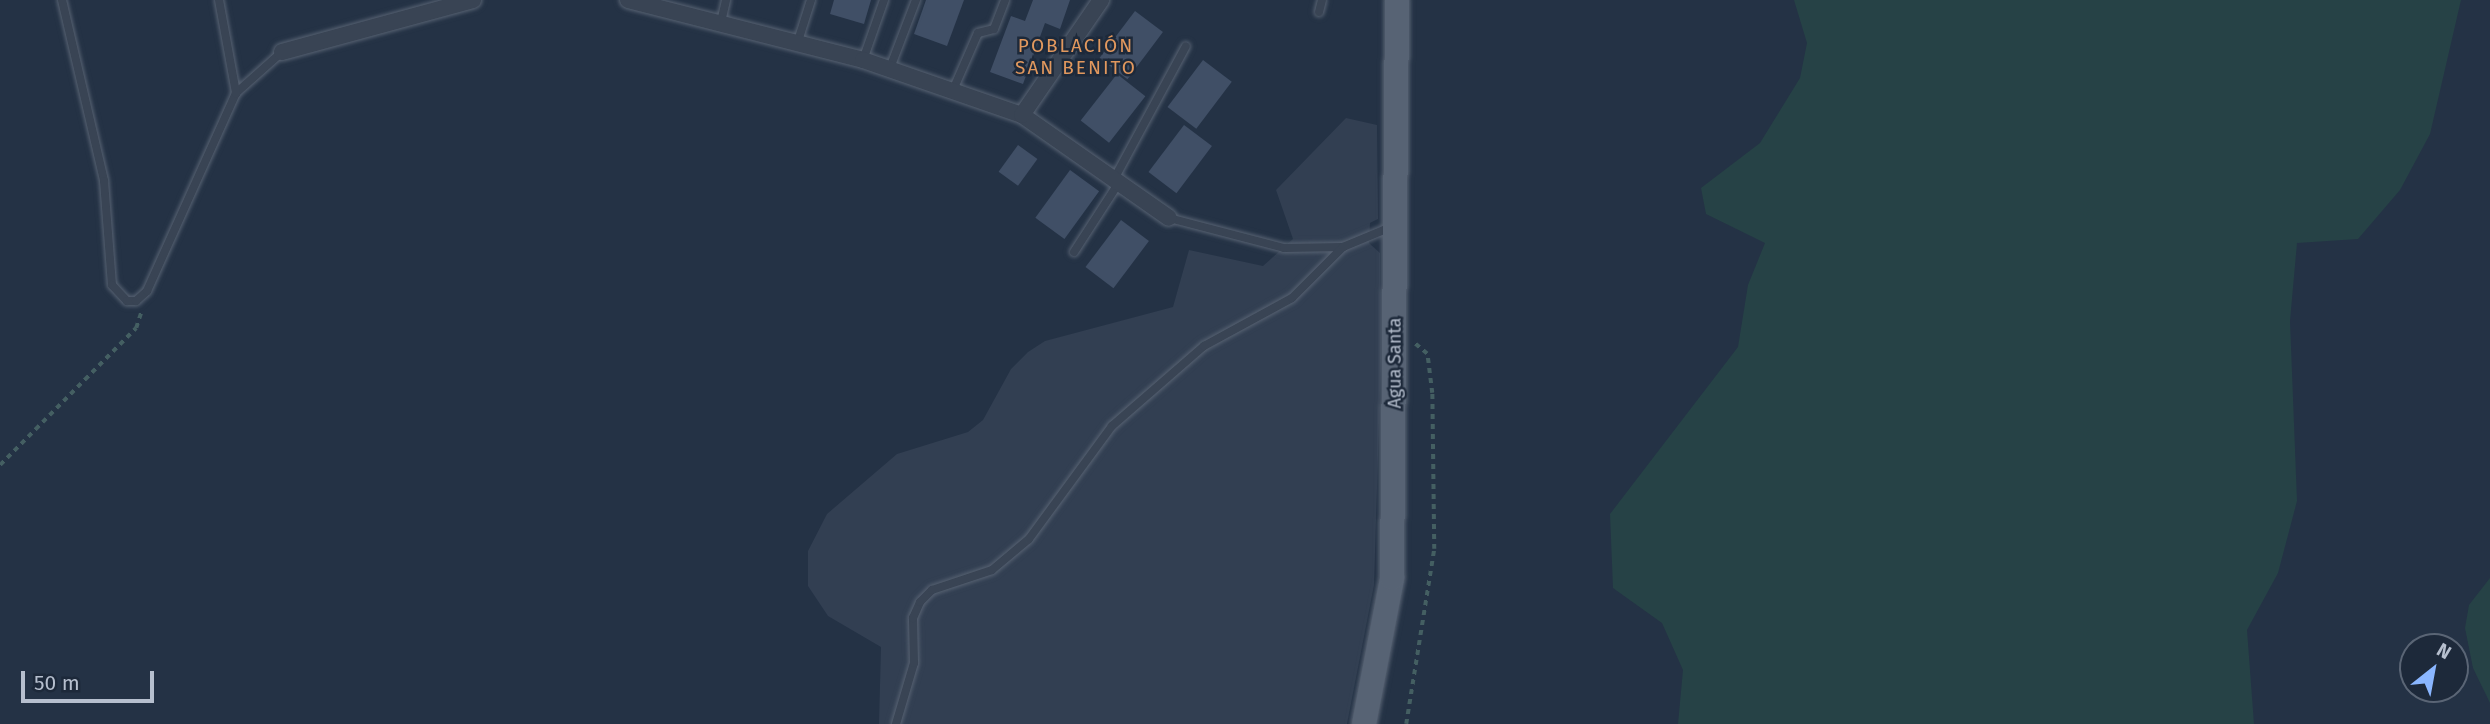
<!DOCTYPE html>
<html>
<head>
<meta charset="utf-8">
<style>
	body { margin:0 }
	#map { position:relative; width:2490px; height:724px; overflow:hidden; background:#243245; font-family:"Fira Sans",sans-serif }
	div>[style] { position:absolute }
	.airport>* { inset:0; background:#323f52 }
	.green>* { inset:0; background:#264246 }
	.building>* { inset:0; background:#404f66; transform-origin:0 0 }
	.path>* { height:3.5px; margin-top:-1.75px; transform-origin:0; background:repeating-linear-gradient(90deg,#445f62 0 5px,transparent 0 10px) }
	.roads { filter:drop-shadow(0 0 2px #576272) drop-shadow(0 0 2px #576272) }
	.lane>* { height:8px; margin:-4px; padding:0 4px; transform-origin:4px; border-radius:4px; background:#394454 }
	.street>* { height:16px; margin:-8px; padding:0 8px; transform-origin:8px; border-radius:8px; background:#394454 }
	.primary>* { height:24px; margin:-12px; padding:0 12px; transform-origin:12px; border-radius:12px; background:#576374 }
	span { translate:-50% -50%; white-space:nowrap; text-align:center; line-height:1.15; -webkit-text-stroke:5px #1d293a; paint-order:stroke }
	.street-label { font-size:18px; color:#b6bfce }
	.neighbourhood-label { font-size:19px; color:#e1985e; letter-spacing:2px }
	.north { position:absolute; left:2399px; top:633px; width:70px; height:70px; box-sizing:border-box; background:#1d293a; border:2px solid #5a6575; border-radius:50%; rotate:31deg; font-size:19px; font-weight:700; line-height:28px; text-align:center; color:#b6bfce }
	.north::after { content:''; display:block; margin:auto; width:24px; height:32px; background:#8ab6ff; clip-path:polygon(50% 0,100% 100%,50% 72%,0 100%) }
	.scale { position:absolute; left:21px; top:671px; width:133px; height:32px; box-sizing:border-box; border:4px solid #b6bfce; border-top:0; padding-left:9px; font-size:21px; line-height:24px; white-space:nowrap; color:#b6bfce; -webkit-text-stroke:5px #1d293a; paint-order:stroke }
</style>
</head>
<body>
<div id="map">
	<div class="airport">
		<div style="clip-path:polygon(1346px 118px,1377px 125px,1378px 219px,1370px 223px,1369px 243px,1380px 253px,1381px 358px,1374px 585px,1347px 724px,879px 724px,881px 647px,828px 616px,808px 586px,808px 551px,827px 514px,897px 454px,968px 432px,983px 420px,1011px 369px,1028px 352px,1045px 341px,1173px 307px,1189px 250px,1263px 266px,1293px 239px,1276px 190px)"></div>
	</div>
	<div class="green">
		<div style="clip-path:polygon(1794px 0,2461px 0,2430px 134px,2400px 190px,2358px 239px,2297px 243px,2290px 321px,2297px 501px,2278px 573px,2247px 630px,2254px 724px,1678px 724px,1683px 670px,1662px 623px,1613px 588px,1610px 514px,1738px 347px,1748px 285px,1765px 243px,1706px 214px,1701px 188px,1760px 143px,1800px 78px,1807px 43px)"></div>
		<div style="clip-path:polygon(2490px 578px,2490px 703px,2473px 668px,2465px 628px,2469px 605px)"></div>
	</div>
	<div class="building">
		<div style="clip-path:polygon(834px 0,871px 0,864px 24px,830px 14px)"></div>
		<div style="clip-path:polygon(926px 0,964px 0,947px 46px,914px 34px)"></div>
		<div style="clip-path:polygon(1033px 0,1070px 0,1060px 29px,1045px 23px,1023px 84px,990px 72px,1011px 16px,1025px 21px)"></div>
		<div style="left:1135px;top:11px;width:35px;height:59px;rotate:37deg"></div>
		<div style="left:1203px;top:60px;width:36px;height:59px;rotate:37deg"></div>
		<div style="left:1117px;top:74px;width:36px;height:59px;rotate:38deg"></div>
		<div style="left:1184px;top:125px;width:35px;height:59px;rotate:37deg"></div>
		<div style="left:1018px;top:145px;width:24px;height:33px;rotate:36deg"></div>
		<div style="left:1070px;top:170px;width:36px;height:59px;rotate:36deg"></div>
		<div style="left:1121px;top:220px;width:35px;height:59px;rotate:37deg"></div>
	</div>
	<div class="path">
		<div style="left:0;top:465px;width:193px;rotate:-45.2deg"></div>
		<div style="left:136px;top:328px;width:16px;rotate:-72deg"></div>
		<div style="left:1406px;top:724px;width:177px;rotate:-80.9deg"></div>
		<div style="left:1434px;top:549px;width:156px;rotate:-90.7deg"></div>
		<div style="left:1432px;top:393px;width:39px;rotate:-97deg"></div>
		<div style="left:1427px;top:354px;width:17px;rotate:-140deg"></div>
	</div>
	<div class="roads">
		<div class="lane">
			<div style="left:62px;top:0;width:186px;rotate:76.9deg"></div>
			<div style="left:104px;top:181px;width:104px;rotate:85.6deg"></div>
			<div style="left:112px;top:285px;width:22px;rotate:47deg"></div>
			<div style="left:127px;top:301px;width:9px"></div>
			<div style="left:136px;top:301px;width:15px;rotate:-42deg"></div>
			<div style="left:147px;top:291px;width:217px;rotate:-65.8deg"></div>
			<div style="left:236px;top:93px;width:62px;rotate:-41.7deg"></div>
			<div style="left:219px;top:0;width:95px;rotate:79.6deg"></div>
			<div style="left:1319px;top:12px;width:12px;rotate:-76deg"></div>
			<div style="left:721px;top:22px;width:23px;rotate:-77deg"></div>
			<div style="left:798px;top:41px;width:43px;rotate:-72.4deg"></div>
			<div style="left:863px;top:60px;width:64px;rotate:-70.7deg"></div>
			<div style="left:890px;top:68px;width:73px;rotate:-69.1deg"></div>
			<div style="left:953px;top:90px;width:62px;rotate:-66.3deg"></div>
			<div style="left:978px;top:33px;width:16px;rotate:-14deg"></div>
			<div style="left:994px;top:29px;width:31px;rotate:-69deg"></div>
			<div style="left:1113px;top:181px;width:153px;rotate:-61.6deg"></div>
			<div style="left:1169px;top:218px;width:119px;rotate:14.6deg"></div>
			<div style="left:1284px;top:248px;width:59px;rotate:-1deg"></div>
			<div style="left:1074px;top:252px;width:81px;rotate:-57.1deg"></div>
			<div style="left:896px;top:724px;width:64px;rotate:-73.6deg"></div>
			<div style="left:914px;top:663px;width:45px;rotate:-91.3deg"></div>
			<div style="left:913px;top:618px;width:17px;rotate:-66deg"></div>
			<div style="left:920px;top:602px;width:17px;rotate:-45deg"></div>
			<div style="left:932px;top:590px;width:63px;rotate:-18.4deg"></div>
			<div style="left:992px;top:570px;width:48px;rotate:-40deg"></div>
			<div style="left:1029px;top:539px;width:140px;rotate:-53.7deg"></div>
			<div style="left:1112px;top:426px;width:122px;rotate:-41deg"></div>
			<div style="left:1204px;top:346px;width:100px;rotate:-28.6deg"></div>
			<div style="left:1292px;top:298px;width:72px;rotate:-45deg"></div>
			<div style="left:1343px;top:247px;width:52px;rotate:-22.6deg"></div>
		</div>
		<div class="street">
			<div style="left:628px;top:0;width:243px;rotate:14.3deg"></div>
			<div style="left:863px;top:60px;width:168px;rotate:19.1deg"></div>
			<div style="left:1022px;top:115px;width:179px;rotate:35deg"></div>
			<div style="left:282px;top:52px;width:198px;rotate:-15.2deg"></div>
			<div style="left:1022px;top:115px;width:140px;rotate:-55.5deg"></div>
		</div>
		<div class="primary">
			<div style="left:1364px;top:724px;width:149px;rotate:-79.1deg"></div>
			<div style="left:1392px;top:578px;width:578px;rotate:-89.5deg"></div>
		</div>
	</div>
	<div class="street-label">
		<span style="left:1395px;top:363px;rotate:-90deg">Agua Santa</span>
	</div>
	<div class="neighbourhood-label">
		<span style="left:1076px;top:57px">POBLACIÓN<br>SAN BENITO</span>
	</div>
	<div class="north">N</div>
	<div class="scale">50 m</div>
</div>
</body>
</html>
